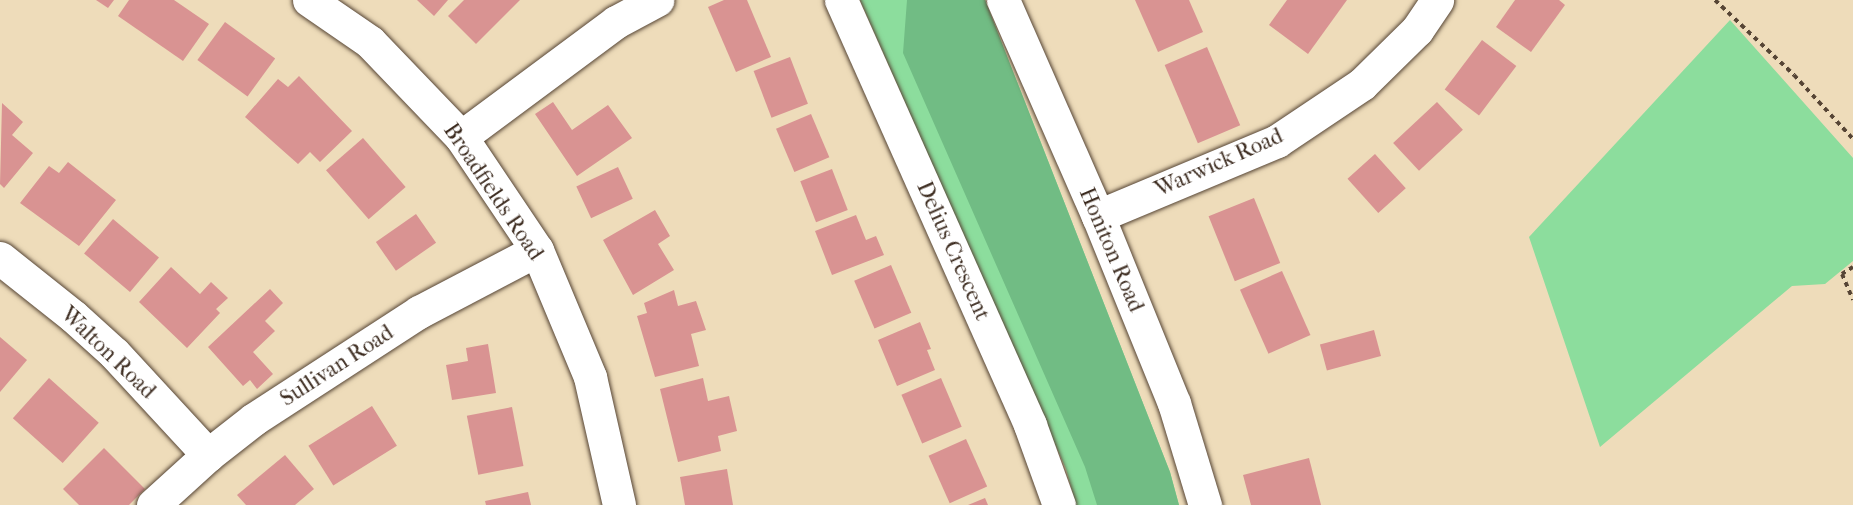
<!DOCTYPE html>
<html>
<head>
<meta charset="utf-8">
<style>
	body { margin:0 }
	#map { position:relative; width:1853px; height:505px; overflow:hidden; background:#eedcba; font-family:"IM FELL French Canon",serif }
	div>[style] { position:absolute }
	.green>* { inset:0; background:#8cdd9d }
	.forest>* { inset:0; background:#71bc84 }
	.building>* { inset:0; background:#d99392; transform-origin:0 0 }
	.path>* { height:4px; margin-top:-2px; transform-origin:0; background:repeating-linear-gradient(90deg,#564535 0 4.5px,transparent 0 9px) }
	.roads { filter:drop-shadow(0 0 2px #564535) drop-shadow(0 0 2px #564535) }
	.minor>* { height:33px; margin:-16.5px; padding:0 16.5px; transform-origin:16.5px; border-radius:16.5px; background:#fff }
	.major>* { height:33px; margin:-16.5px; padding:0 16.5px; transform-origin:16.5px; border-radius:16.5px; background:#fff }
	span { translate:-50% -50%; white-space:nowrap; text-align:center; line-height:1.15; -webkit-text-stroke:5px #fff; paint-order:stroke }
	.street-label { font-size:22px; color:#3b2a1e }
</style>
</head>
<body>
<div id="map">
	<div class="green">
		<div style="clip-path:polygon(860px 0,985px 0,1170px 472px,1179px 505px,1076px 505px,1066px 469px)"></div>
		<div style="clip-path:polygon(1730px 20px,1853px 158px,1853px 261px,1825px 284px,1792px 286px,1600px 447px,1529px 237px)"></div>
	</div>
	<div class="forest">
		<div style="clip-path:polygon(907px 0,985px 0,1170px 472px,1179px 505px,1097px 505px,1085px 467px,903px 53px)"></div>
	</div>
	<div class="building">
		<div style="clip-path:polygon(96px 0,114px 0,108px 8px)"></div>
		<div style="clip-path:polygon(129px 0,174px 0,209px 24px,183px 61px,118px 16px)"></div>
		<div style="clip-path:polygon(417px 0,448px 0,434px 16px)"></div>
		<div style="clip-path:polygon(464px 0,520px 0,476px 44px,448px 16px)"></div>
		<div style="clip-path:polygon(724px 0,747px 0,771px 57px,736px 72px,708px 7px)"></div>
		<div style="clip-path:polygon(1135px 0,1189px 0,1203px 32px,1158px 52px)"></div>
		<div style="clip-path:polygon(1287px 0,1347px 0,1308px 54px,1269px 25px)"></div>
		<div style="clip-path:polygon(1515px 0,1559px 0,1565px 5px,1531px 52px,1496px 27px)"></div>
		<div style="left:225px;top:22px;width:62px;height:47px;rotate:36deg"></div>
		<div style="left:1482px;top:40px;width:43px;height:62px;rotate:37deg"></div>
		<div style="left:1207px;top:47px;width:85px;height:46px;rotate:67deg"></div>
		<div style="left:790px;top:57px;width:50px;height:39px;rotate:69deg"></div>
		<div style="clip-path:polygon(299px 76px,352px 131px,320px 162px,310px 152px,298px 164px,245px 117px,278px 79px,288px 87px)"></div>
		<div style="clip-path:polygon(553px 102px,572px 130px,608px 105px,632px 138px,577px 176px,535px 114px)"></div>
		<div style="left:1437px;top:102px;width:38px;height:60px;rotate:47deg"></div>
		<div style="clip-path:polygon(2px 103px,23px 122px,12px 135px,33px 153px,4px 188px,0 184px)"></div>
		<div style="left:811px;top:114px;width:47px;height:38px;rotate:67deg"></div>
		<div style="left:363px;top:138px;width:65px;height:49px;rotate:49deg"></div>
		<div style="left:1375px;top:154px;width:46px;height:37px;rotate:48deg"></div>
		<div style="clip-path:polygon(68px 162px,116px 200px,79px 246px,20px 203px,49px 166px,59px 173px)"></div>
		<div style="left:618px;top:167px;width:35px;height:46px;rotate:65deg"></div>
		<div style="left:832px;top:169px;width:44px;height:34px;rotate:69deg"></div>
		<div style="left:1254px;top:198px;width:70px;height:49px;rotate:68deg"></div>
		<div style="clip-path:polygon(655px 210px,670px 236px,658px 244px,674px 270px,633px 295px,603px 240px)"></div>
		<div style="left:416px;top:214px;width:35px;height:49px;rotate:55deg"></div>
		<div style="clip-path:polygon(856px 215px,866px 240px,876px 236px,884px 255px,832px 275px,815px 231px)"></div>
		<div style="left:113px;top:219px;width:60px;height:45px;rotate:40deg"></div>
		<div style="left:891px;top:265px;width:52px;height:40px;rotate:67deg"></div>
		<div style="clip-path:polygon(171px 267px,200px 294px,211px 282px,228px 298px,216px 309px,220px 313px,187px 348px,139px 302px)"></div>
		<div style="left:1282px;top:271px;width:70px;height:46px;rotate:66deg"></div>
		<div style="clip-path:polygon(270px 289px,283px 303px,265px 321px,275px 331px,253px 352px,273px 374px,257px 389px,250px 380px,243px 386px,208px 347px)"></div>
		<div style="clip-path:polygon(674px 290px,678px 306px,696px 301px,706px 330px,691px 334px,699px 366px,655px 377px,637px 316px,647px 313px,644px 303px)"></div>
		<div style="clip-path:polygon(920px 322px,931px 349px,927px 350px,935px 370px,897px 386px,878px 340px)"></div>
		<div style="left:1374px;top:330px;width:27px;height:56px;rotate:75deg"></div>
		<div style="clip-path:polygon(0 337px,27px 360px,0 392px)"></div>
		<div style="clip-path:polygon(488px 344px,496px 393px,452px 400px,446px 365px,468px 361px,466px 348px)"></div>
		<div style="left:49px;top:378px;width:67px;height:54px;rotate:42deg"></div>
		<div style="clip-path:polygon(703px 378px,708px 401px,729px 396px,737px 431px,718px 436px,721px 451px,678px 462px,660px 389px)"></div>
		<div style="left:941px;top:378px;width:53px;height:43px;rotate:67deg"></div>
		<div style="left:372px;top:406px;width:47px;height:75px;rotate:58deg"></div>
		<div style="left:512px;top:407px;width:60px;height:46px;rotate:79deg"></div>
		<div style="left:966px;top:439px;width:52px;height:41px;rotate:66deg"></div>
		<div style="clip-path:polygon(104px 448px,145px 489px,129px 505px,79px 505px,63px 489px)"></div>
		<div style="clip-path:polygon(285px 455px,314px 489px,295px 505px,246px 505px,237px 495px)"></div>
		<div style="clip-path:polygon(1309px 458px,1321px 505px,1251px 505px,1243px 475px)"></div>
		<div style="clip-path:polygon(727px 469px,733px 505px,685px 505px,680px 477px)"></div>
		<div style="clip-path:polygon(528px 492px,531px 505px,486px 505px,485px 501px)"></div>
		<div style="clip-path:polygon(985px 498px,988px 505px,968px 505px)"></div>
	</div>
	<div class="path">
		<div style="left:1715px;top:0;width:109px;rotate:43.5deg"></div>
		<div style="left:1794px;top:75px;width:87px;rotate:47.3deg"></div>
		<div style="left:1853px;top:267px;width:13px;rotate:148deg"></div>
		<div style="left:1842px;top:274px;width:28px;rotate:67deg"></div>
	</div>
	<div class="roads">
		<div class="minor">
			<div style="left:309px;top:0;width:74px;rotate:34.5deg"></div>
			<div style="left:370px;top:42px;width:132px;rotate:46.2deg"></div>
			<div style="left:461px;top:137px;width:136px;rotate:56.1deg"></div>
			<div style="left:537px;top:250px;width:138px;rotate:67.3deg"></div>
			<div style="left:590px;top:377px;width:131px;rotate:77.2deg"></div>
			<div style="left:841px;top:0;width:465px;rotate:66deg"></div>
			<div style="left:1030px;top:425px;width:85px;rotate:70.1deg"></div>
			<div style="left:461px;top:137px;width:193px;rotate:-36.6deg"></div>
			<div style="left:616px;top:22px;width:47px;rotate:-28.2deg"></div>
			<div style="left:1098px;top:216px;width:194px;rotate:-22.7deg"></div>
			<div style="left:1277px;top:141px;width:102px;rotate:-33.8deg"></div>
			<div style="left:1362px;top:84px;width:77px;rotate:-44.5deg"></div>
			<div style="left:1417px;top:30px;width:36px;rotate:-56deg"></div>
			<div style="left:0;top:258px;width:93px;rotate:38.5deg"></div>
			<div style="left:73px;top:316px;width:55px;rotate:42.1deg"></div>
			<div style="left:114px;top:353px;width:139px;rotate:47.3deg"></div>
			<div style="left:153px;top:505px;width:74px;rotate:-42.3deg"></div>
			<div style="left:208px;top:455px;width:58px;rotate:-38deg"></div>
			<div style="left:254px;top:419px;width:197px;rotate:-33deg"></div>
			<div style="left:419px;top:312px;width:133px;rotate:-27.7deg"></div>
		</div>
		<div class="major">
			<div style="left:1003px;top:0;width:236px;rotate:66.3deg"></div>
			<div style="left:1098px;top:216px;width:202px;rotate:67.9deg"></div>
			<div style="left:1174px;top:403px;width:107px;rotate:73.1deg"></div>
		</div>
	</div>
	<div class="street-label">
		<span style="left:1219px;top:163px;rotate:-24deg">Warwick Road</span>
		<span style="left:493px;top:192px;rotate:56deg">Broadfields Road</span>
		<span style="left:1111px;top:250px;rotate:67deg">Honiton Road</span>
		<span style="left:953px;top:251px;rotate:66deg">Delius Crescent</span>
		<span style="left:108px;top:353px;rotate:44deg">Walton Road</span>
		<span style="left:337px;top:366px;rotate:-33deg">Sullivan Road</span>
	</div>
</div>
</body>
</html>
